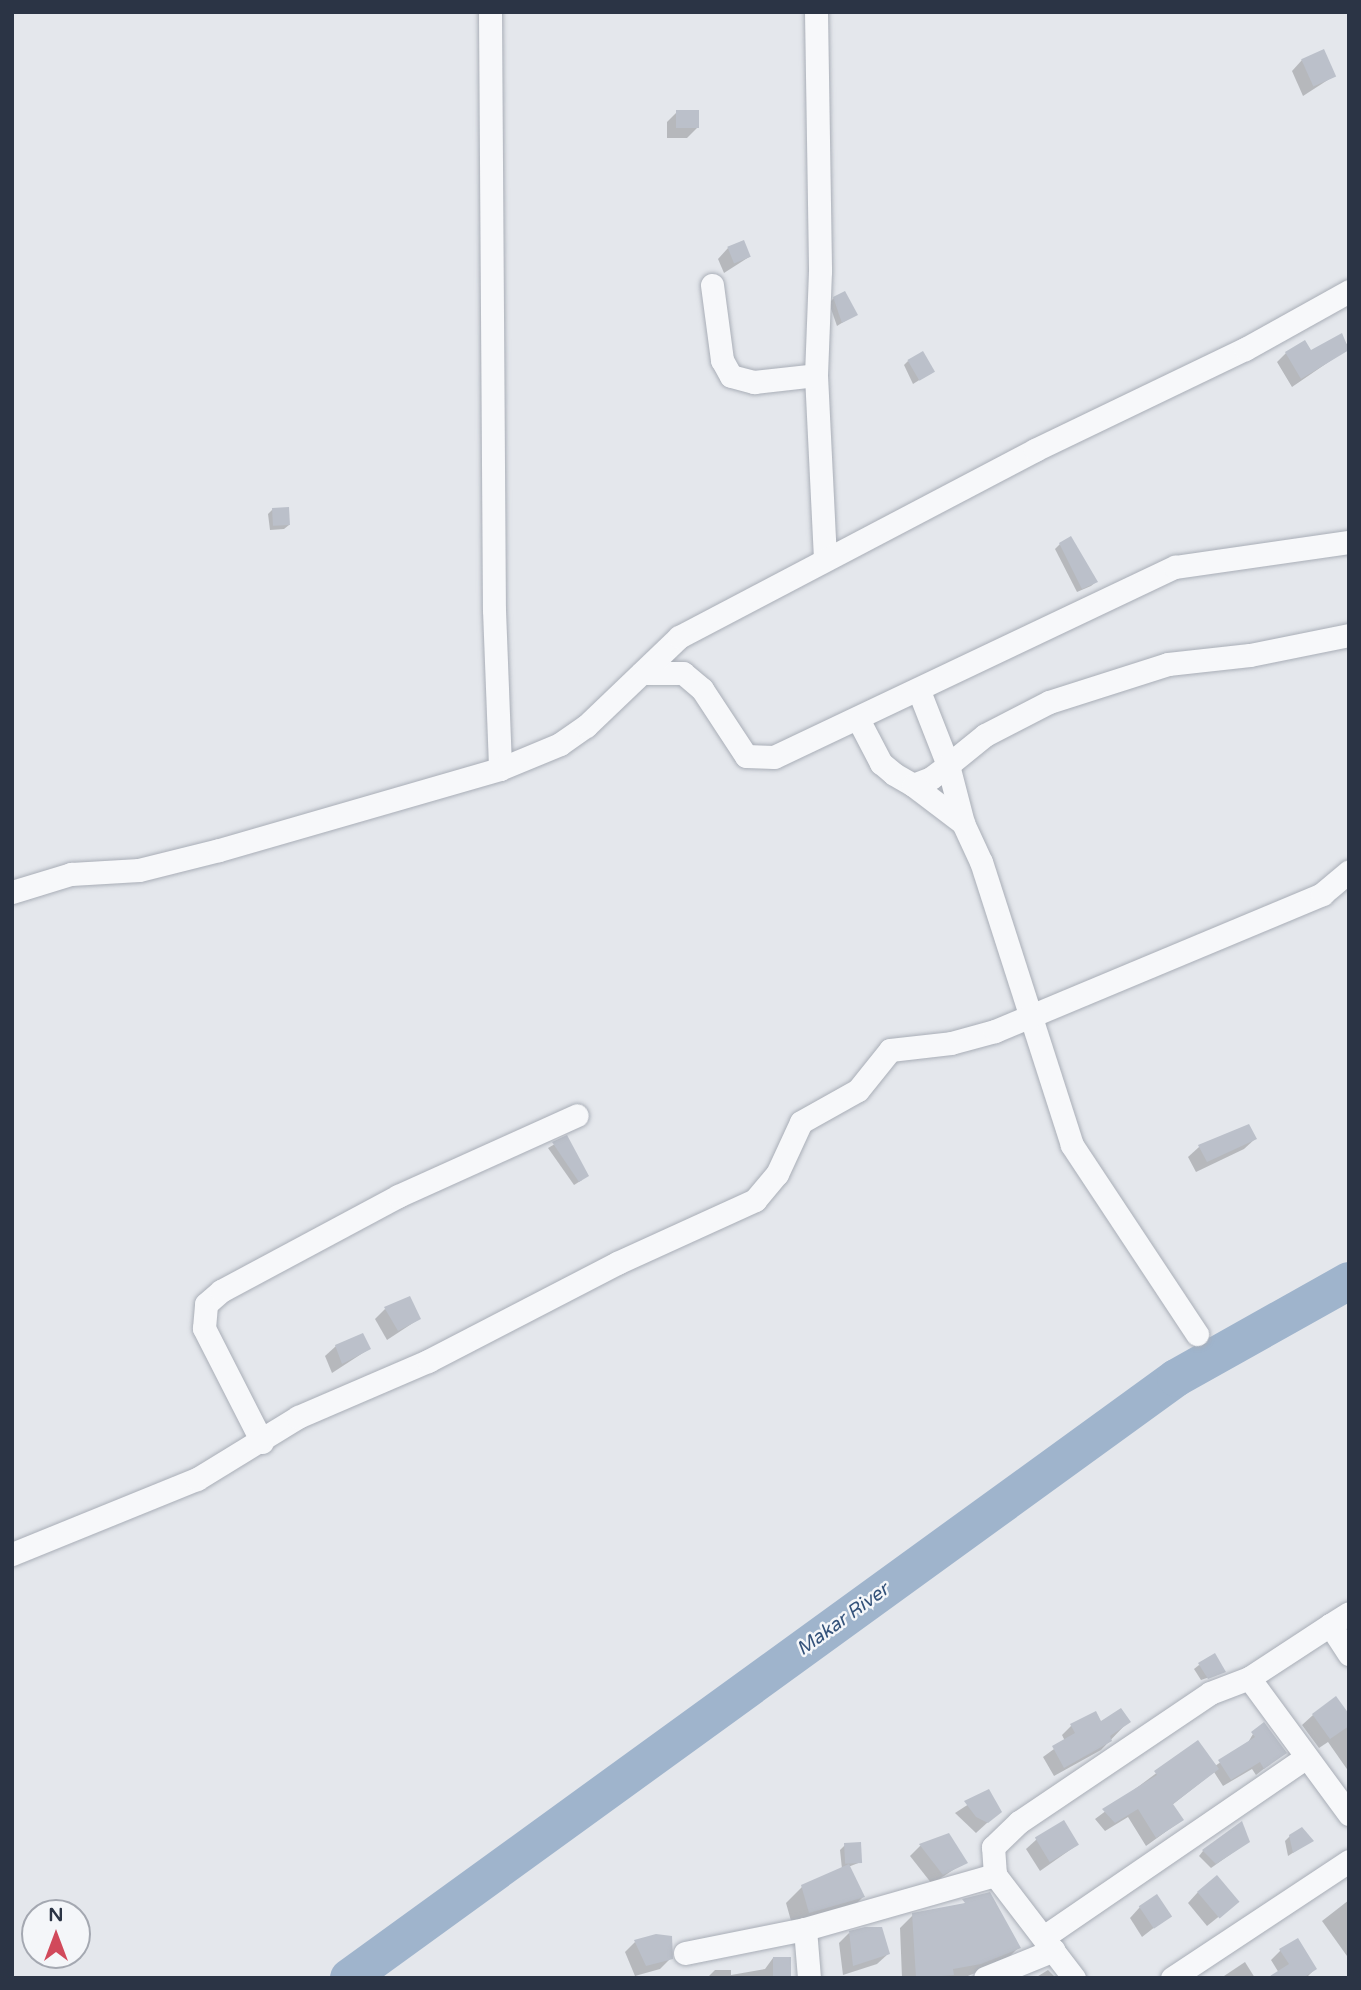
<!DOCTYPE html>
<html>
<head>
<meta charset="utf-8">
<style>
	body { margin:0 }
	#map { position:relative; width:1361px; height:1990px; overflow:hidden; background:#e4e7ec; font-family:"Varela Round",sans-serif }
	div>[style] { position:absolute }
	.shadow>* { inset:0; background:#0003 }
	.river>* { height:38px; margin:-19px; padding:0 19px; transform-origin:19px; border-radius:19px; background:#9fb4cc }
	.building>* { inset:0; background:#bbc0ca; transform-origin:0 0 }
	.roads { filter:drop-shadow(0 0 2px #a9aeb7) drop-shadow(0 0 2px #a9aeb7) }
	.minor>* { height:23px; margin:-11.5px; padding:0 11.5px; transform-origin:11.5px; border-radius:11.5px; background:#f7f8fa }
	span { translate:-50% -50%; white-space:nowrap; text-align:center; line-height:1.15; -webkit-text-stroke:5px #f4f6f9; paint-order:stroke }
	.water-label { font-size:19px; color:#34527a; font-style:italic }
	.frame { position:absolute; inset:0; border:14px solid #2b3445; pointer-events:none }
	.north { position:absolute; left:21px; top:1899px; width:70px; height:70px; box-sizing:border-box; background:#f4f6f9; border:2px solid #a4a8b1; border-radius:50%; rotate:0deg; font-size:19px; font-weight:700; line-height:28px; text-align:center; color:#2b3445 }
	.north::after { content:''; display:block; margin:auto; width:24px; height:32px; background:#d1495b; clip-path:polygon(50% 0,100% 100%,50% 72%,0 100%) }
</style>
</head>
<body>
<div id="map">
	<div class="shadow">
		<div style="clip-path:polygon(1302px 60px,1334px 76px,1303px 96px,1292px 71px)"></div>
		<div style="clip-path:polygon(677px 112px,697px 128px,687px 138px,667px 138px,667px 122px)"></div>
		<div style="clip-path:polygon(728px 248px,749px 257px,724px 273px,718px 259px)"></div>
		<div style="clip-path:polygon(834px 298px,856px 314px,837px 326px,829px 303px)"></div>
		<div style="clip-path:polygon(1341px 335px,1349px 348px,1292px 387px,1277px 362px,1286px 353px,1310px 352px)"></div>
		<div style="clip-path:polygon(908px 361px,932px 372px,913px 384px,904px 365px)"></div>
		<div style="clip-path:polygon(273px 509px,289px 525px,284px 529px,270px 530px,268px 514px)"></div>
		<div style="clip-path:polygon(1060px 544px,1096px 582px,1091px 586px,1077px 592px,1055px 549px)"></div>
		<div style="clip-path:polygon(1248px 1127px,1255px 1139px,1244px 1149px,1196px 1172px,1188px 1157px,1199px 1147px)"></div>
		<div style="clip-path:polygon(567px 1137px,582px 1180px,574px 1185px,548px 1148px)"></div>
		<div style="clip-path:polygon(385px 1309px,419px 1319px,387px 1340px,375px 1319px)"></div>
		<div style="clip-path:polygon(336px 1346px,369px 1349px,332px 1373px,325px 1356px)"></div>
		<div style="clip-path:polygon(1199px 1665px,1224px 1672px,1201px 1680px,1194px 1669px)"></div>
		<div style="clip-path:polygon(1313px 1715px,1349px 1717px,1349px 1772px,1328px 1742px,1319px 1748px,1302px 1725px)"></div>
		<div style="clip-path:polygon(1128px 1722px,1101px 1750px,1054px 1776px,1043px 1757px,1065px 1741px,1062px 1735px,1071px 1726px)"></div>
		<div style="clip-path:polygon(1253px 1734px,1284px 1753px,1256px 1775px,1252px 1769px,1223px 1786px,1214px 1772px,1172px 1805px,1182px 1820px,1146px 1846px,1128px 1817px,1105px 1831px,1095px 1819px,1198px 1742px,1215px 1766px,1247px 1744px)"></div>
		<div style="clip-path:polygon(989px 1791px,1000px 1811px,976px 1833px,955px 1813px)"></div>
		<div style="clip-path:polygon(948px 1835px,965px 1862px,932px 1884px,910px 1856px,920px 1846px)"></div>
		<div style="clip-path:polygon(1290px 1836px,1311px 1841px,1288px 1856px,1285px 1841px)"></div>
		<div style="clip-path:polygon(1037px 1839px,1077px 1845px,1040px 1871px,1026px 1849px)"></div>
		<div style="clip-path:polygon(1248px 1842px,1211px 1868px,1199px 1856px,1203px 1851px)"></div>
		<div style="clip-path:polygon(845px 1845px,861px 1862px,848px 1867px,863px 1897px,847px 1913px,793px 1928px,786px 1903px,802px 1887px,842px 1869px,840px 1850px)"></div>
		<div style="clip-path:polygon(1198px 1892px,1237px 1902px,1207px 1926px,1188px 1903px)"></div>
		<div style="clip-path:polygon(989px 1894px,1018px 1948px,1005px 1961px,963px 1978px,902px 1978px,900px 1928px,913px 1915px,958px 1906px)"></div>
		<div style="clip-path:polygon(1349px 1900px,1349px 1955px,1347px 1956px,1322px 1921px)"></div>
		<div style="clip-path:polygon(1140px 1907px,1169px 1916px,1142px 1937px,1130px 1918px)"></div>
		<div style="clip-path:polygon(849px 1933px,888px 1954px,877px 1964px,843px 1975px,839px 1943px)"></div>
		<div style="clip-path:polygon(635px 1942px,671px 1958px,660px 1969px,635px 1976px,625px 1952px)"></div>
		<div style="clip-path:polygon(1281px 1950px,1315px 1969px,1306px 1978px,1271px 1978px,1279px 1973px,1271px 1960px)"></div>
		<div style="clip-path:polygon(773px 1958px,788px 1978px,707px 1978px,715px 1970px,731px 1970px,731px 1975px,765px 1969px)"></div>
		<div style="clip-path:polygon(1245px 1962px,1255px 1978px,1221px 1978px)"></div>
		<div style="clip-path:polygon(1048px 1970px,1056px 1978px,1035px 1978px)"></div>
	</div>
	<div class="river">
		<div style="left:349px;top:1978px;width:1022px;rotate:-35.96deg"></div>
		<div style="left:1176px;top:1378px;width:198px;rotate:-29.3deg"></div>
	</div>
	<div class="building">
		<div style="left:1324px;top:49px;width:30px;height:25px;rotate:66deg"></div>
		<div style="left:676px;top:110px;width:23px;height:18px"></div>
		<div style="left:744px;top:240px;width:18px;height:18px;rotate:68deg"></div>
		<div style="clip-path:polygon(845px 291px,858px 315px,842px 323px,833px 297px)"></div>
		<div style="clip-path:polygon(1342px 333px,1349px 350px,1301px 379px,1285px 352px,1305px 340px,1311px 350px)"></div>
		<div style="left:923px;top:351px;width:24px;height:18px;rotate:60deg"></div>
		<div style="left:289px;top:507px;width:18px;height:17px;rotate:87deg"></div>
		<div style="clip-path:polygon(1071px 536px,1098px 582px,1082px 589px,1059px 543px)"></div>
		<div style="clip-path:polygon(1249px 1124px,1257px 1139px,1207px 1162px,1198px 1145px)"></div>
		<div style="clip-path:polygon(567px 1135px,589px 1176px,579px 1182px,552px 1142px)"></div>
		<div style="clip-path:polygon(410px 1296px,421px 1319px,398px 1331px,384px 1307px)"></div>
		<div style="clip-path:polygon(363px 1333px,371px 1349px,342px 1364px,335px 1345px)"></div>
		<div style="clip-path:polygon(1215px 1653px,1226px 1672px,1208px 1679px,1198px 1663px)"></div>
		<div style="clip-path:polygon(1336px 1696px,1349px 1714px,1349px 1726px,1330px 1739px,1312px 1714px)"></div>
		<div style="clip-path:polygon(1121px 1708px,1131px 1722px,1110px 1736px,1112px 1741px,1064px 1768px,1052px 1746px,1075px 1733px,1070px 1724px,1096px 1711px,1101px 1721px)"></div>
		<div style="clip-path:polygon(1264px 1722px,1287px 1753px,1264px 1769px,1260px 1762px,1231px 1780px,1218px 1760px,1255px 1737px,1251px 1732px)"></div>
		<div style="clip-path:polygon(1198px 1740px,1219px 1769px,1173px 1804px,1184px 1820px,1156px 1838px,1138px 1809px,1115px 1823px,1102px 1809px,1157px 1775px,1154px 1771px)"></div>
		<div style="clip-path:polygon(989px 1789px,1002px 1812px,988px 1823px,976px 1817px,964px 1801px)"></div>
		<div style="left:1064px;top:1820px;width:29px;height:34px;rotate:59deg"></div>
		<div style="clip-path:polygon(1242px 1821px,1250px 1842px,1216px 1864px,1202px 1850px)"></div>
		<div style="clip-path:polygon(1302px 1827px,1314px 1841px,1293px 1853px,1289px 1835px)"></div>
		<div style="clip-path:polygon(949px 1833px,968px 1863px,943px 1875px,919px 1844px)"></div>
		<div style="left:861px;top:1842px;width:21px;height:17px;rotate:87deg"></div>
		<div style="clip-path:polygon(849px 1864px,865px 1897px,809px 1913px,801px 1885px)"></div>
		<div style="left:1217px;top:1875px;width:35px;height:26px;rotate:50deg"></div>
		<div style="clip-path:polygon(990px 1892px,1021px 1948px,981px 1964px,953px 1969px,954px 1975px,916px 1978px,912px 1913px,965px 1903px,962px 1899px)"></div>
		<div style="left:1157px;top:1894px;width:27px;height:22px;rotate:56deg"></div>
		<div style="clip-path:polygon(865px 1927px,882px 1927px,890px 1954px,853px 1966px,849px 1931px)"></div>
		<div style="clip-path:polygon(656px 1934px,672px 1936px,673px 1959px,646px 1966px,634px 1940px)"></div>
		<div style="clip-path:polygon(1298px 1938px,1317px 1969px,1303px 1978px,1267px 1978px,1289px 1964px,1279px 1949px)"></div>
		<div style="left:773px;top:1957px;width:18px;height:21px"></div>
	</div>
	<div class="roads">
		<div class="minor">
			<div style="left:490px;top:12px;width:598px;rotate:89.62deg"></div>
			<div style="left:494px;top:610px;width:159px;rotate:87.8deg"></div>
			<div style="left:816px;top:12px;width:259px;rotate:89.1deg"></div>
			<div style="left:820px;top:271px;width:104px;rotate:92.2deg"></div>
			<div style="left:816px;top:375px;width:184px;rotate:87.2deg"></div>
			<div style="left:712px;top:285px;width:76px;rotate:82.4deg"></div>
			<div style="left:722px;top:360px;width:18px;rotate:61deg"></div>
			<div style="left:731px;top:376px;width:24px;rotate:15deg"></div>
			<div style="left:754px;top:382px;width:62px;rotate:-6.4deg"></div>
			<div style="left:642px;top:673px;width:41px"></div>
			<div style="left:683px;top:673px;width:25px;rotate:40deg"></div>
			<div style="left:702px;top:689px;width:80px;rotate:56.7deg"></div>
			<div style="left:746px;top:756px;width:28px;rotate:2deg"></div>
			<div style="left:774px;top:757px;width:444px;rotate:-25.4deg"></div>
			<div style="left:1175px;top:567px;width:176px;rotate:-8.2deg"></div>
			<div style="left:858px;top:719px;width:50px;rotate:62.4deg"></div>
			<div style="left:881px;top:763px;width:17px;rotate:40deg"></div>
			<div style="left:894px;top:774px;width:22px;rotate:30deg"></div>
			<div style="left:913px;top:785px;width:19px;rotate:-21deg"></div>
			<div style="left:931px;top:778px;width:21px;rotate:-37deg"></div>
			<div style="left:948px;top:765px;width:79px;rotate:-111.4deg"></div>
			<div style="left:913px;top:785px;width:63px;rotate:37.2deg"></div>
			<div style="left:12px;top:892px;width:62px;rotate:-17deg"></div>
			<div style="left:71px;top:874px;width:68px;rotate:-3.4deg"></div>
			<div style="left:139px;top:870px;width:82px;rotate:-14deg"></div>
			<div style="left:219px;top:850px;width:292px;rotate:-16.1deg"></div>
			<div style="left:500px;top:769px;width:65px;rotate:-22.6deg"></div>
			<div style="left:560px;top:744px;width:32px;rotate:-35deg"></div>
			<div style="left:586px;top:726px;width:129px;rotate:-43.7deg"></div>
			<div style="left:679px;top:637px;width:402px;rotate:-27.7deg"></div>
			<div style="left:1035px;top:450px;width:233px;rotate:-25.7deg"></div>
			<div style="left:1245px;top:349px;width:119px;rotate:-29.1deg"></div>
			<div style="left:1197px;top:1334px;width:227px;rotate:-123.5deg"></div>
			<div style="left:1072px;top:1145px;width:297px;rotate:-107.8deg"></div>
			<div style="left:981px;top:862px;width:43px;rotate:-114.8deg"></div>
			<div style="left:963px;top:823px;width:60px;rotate:-104.5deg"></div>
			<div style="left:948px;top:765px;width:48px;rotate:-39deg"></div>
			<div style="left:985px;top:735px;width:72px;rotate:-27.3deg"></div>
			<div style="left:1049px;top:702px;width:125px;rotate:-17.7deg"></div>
			<div style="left:1168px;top:664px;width:82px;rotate:-6.3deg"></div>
			<div style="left:1250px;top:655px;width:101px;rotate:-11.4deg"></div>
			<div style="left:262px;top:1442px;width:128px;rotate:-117deg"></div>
			<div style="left:204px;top:1328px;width:24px;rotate:-85deg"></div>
			<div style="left:206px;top:1304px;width:20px;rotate:-41deg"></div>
			<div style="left:221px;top:1291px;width:201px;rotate:-28.2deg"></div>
			<div style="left:398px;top:1196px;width:196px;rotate:-24.3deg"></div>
			<div style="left:12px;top:1554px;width:200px;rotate:-22.1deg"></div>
			<div style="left:197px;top:1479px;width:119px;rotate:-31.5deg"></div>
			<div style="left:298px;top:1417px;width:142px;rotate:-23.3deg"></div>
			<div style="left:428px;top:1361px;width:213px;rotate:-27.4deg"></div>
			<div style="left:617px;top:1263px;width:152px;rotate:-24.5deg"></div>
			<div style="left:755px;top:1200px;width:34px;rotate:-50deg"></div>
			<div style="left:777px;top:1174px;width:57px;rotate:-65.2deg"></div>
			<div style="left:801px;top:1122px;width:65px;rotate:-29.3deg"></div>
			<div style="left:858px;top:1090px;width:51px;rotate:-51.3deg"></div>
			<div style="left:890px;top:1050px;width:61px;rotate:-6.5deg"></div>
			<div style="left:951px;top:1043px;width:46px;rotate:-15.3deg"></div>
			<div style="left:995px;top:1031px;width:355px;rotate:-22.7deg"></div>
			<div style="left:1322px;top:894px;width:35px;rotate:-40deg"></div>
			<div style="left:1330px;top:1625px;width:22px;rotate:-32deg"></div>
			<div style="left:1249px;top:1678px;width:97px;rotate:-33.2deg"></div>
			<div style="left:1330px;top:1625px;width:35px;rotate:57deg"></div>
			<div style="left:805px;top:1929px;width:198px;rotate:-15.9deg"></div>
			<div style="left:1045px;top:1936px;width:316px;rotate:-34.4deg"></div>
			<div style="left:685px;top:1953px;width:122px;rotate:-11.3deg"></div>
			<div style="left:805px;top:1929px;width:49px;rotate:85.3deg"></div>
			<div style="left:985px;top:1978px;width:74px;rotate:-22.1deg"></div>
			<div style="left:1074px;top:1978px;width:130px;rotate:-127.5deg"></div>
			<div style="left:995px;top:1875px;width:28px;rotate:-94deg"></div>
			<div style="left:993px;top:1847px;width:36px;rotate:-44deg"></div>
			<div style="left:1019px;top:1822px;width:230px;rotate:-34deg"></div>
			<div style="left:1210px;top:1693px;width:42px;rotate:-21deg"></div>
			<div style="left:1249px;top:1678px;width:169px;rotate:53.7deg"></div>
			<div style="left:1172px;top:1978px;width:212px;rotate:-33.5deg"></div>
		</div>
	</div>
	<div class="water-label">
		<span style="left:843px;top:1620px;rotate:-36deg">Makar River</span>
	</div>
	<div class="frame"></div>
	<div class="north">N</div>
</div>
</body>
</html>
